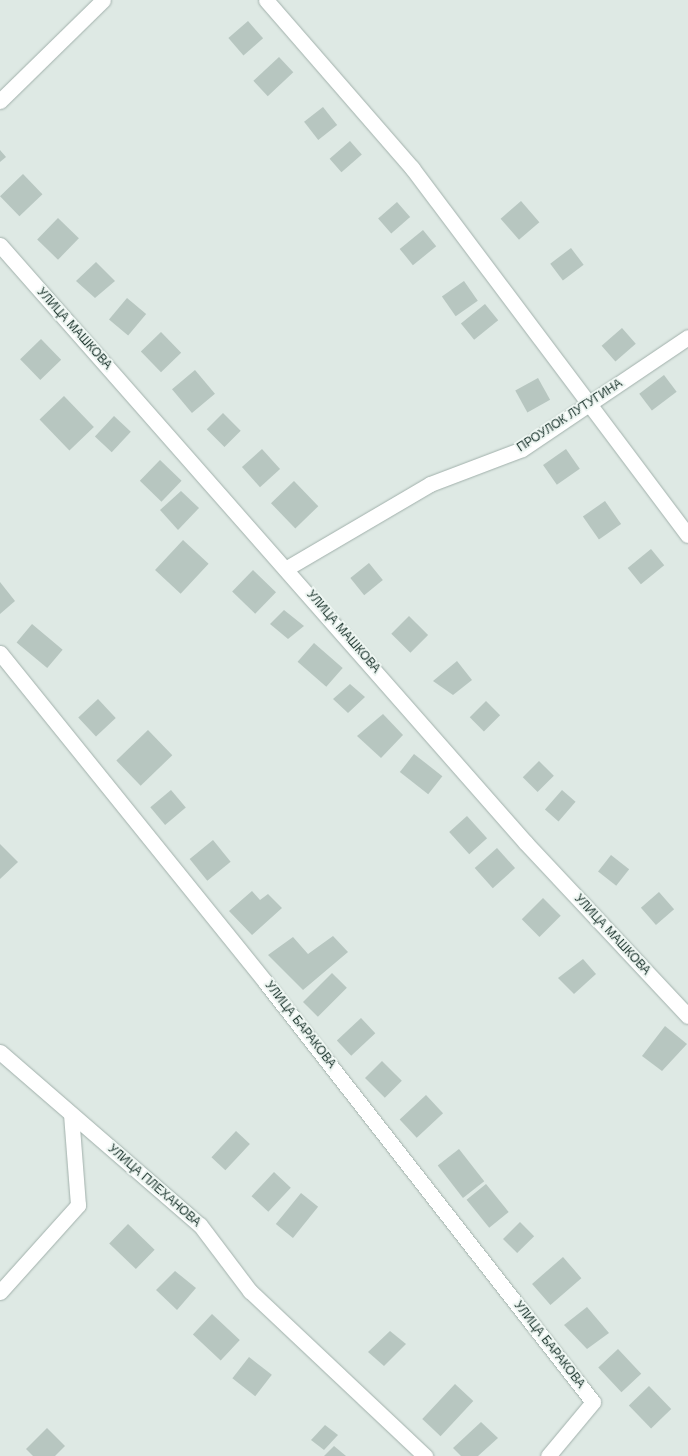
<!DOCTYPE html>
<html>
<head>
<meta charset="utf-8">
<style>
	body { margin:0 }
	#map { position:relative; width:688px; height:1456px; overflow:hidden; background:#dee9e4; font-family:Helvetica,sans-serif }
	div>[style] { position:absolute }
	.building>* { inset:0; background:#b7c6c0; transform-origin:0 0 }
	.roads { filter:drop-shadow(0 0 1px #a1b0ab) drop-shadow(0 0 1px #a1b0ab) }
	.minor>* { height:15px; margin:-7.5px; padding:0 7.5px; transform-origin:7.5px; border-radius:7.5px; background:#fff }
	span { translate:-50% -50%; white-space:nowrap; text-align:center; line-height:1.15; -webkit-text-stroke:4px #eef6f2; paint-order:stroke }
	.street-label { font-size:12px; color:#203831 }
</style>
</head>
<body>
<div id="map">
	<div class="building">
		<div style="left:248px;top:21px;width:23px;height:26px;rotate:49deg"></div>
		<div style="left:279px;top:57px;width:21px;height:35px;rotate:47deg"></div>
		<div style="left:323px;top:107px;width:23px;height:24px;rotate:52deg"></div>
		<div style="left:350px;top:141px;width:18px;height:27px;rotate:49deg"></div>
		<div style="clip-path:polygon(0 150px,6px 157px,0 162px)"></div>
		<div style="left:23px;top:174px;width:28px;height:32px;rotate:46deg"></div>
		<div style="left:521px;top:201px;width:28px;height:27px;rotate:49deg"></div>
		<div style="left:397px;top:202px;width:20px;height:25px;rotate:49deg"></div>
		<div style="left:58px;top:218px;width:29px;height:30px;rotate:44deg"></div>
		<div style="left:423px;top:230px;width:21px;height:30px;rotate:51deg"></div>
		<div style="left:571px;top:248px;width:21px;height:26px;rotate:53deg"></div>
		<div style="clip-path:polygon(96px 262px,115px 281px,95px 298px,76px 281px)"></div>
		<div style="left:464px;top:281px;width:24px;height:27px;rotate:55deg"></div>
		<div style="left:127px;top:298px;width:25px;height:28px;rotate:40deg"></div>
		<div style="left:485px;top:304px;width:21px;height:31px;rotate:51deg"></div>
		<div style="left:622px;top:328px;width:21px;height:27px;rotate:49deg"></div>
		<div style="left:161px;top:332px;width:29px;height:28px;rotate:46deg"></div>
		<div style="left:41px;top:339px;width:29px;height:29px;rotate:46deg"></div>
		<div style="left:195px;top:370px;width:31px;height:30px;rotate:50deg"></div>
		<div style="left:664px;top:375px;width:21px;height:31px;rotate:53deg"></div>
		<div style="left:538px;top:378px;width:25px;height:26px;rotate:61deg"></div>
		<div style="left:64px;top:396px;width:43px;height:34px;rotate:46deg"></div>
		<div style="left:223px;top:413px;width:25px;height:23px;rotate:45deg"></div>
		<div style="left:114px;top:416px;width:23px;height:28px;rotate:43deg"></div>
		<div style="left:262px;top:449px;width:27px;height:27px;rotate:48deg"></div>
		<div style="left:566px;top:449px;width:24px;height:28px;rotate:55deg"></div>
		<div style="left:160px;top:460px;width:30px;height:29px;rotate:44deg"></div>
		<div style="left:294px;top:481px;width:35px;height:32px;rotate:46deg"></div>
		<div style="clip-path:polygon(181px 491px,199px 508px,178px 530px,160px 510px)"></div>
		<div style="left:605px;top:501px;width:28px;height:27px;rotate:55deg"></div>
		<div style="left:183px;top:540px;width:35px;height:41px;rotate:43deg"></div>
		<div style="left:651px;top:549px;width:21px;height:30px;rotate:51deg"></div>
		<div style="left:369px;top:563px;width:22px;height:24px;rotate:51deg"></div>
		<div style="left:253px;top:570px;width:32px;height:30px;rotate:44deg"></div>
		<div style="clip-path:polygon(0 582px,15px 601px,0 614px)"></div>
		<div style="clip-path:polygon(284px 610px,304px 626px,288px 639px,270px 624px)"></div>
		<div style="left:409px;top:616px;width:27px;height:25px;rotate:45deg"></div>
		<div style="left:32px;top:624px;width:40px;height:24px;rotate:40deg"></div>
		<div style="left:314px;top:643px;width:38px;height:25px;rotate:41deg"></div>
		<div style="clip-path:polygon(457px 661px,472px 680px,453px 695px,433px 681px)"></div>
		<div style="clip-path:polygon(350px 684px,365px 697px,348px 713px,333px 699px)"></div>
		<div style="left:98px;top:699px;width:26px;height:27px;rotate:47deg"></div>
		<div style="left:486px;top:701px;width:20px;height:23px;rotate:45deg"></div>
		<div style="clip-path:polygon(383px 714px,403px 735px,381px 758px,357px 736px)"></div>
		<div style="left:148px;top:730px;width:35px;height:44px;rotate:46deg"></div>
		<div style="left:414px;top:754px;width:36px;height:23px;rotate:38deg"></div>
		<div style="left:539px;top:761px;width:21px;height:23px;rotate:45deg"></div>
		<div style="left:171px;top:790px;width:23px;height:27px;rotate:50deg"></div>
		<div style="left:562px;top:790px;width:18px;height:26px;rotate:41deg"></div>
		<div style="left:467px;top:816px;width:30px;height:24px;rotate:48deg"></div>
		<div style="left:213px;top:840px;width:28px;height:30px;rotate:51deg"></div>
		<div style="clip-path:polygon(0 844px,18px 862px,0 879px)"></div>
		<div style="left:497px;top:848px;width:27px;height:30px;rotate:48deg"></div>
		<div style="left:611px;top:855px;width:23px;height:21px;rotate:38deg"></div>
		<div style="clip-path:polygon(252px 891px,260px 900px,268px 894px,282px 908px,252px 935px,229px 911px)"></div>
		<div style="left:659px;top:892px;width:23px;height:24px;rotate:49deg"></div>
		<div style="left:543px;top:898px;width:25px;height:30px;rotate:45deg"></div>
		<div style="clip-path:polygon(333px 936px,348px 952px,303px 990px,268px 955px,293px 937px,308px 954px)"></div>
		<div style="clip-path:polygon(583px 959px,596px 974px,574px 994px,558px 978px)"></div>
		<div style="left:332px;top:973px;width:21px;height:41px;rotate:45deg"></div>
		<div style="left:361px;top:1018px;width:21px;height:33px;rotate:47deg"></div>
		<div style="clip-path:polygon(665px 1026px,687px 1044px,662px 1071px,642px 1056px)"></div>
		<div style="left:382px;top:1061px;width:28px;height:24px;rotate:45deg"></div>
		<div style="left:426px;top:1095px;width:25px;height:36px;rotate:47deg"></div>
		<div style="left:236px;top:1131px;width:19px;height:36px;rotate:43deg"></div>
		<div style="left:459px;top:1149px;width:41px;height:27px;rotate:52deg"></div>
		<div style="left:274px;top:1172px;width:23px;height:33px;rotate:43deg"></div>
		<div style="left:486px;top:1184px;width:36px;height:25px;rotate:51deg"></div>
		<div style="left:301px;top:1193px;width:22px;height:40px;rotate:39deg"></div>
		<div style="left:520px;top:1222px;width:20px;height:24px;rotate:45deg"></div>
		<div style="left:128px;top:1224px;width:37px;height:27px;rotate:44deg"></div>
		<div style="left:563px;top:1257px;width:28px;height:41px;rotate:49deg"></div>
		<div style="clip-path:polygon(175px 1271px,196px 1288px,177px 1310px,156px 1290px)"></div>
		<div style="clip-path:polygon(587px 1307px,609px 1333px,587px 1349px,564px 1325px)"></div>
		<div style="left:212px;top:1314px;width:38px;height:28px;rotate:43deg"></div>
		<div style="clip-path:polygon(390px 1331px,406px 1344px,384px 1366px,368px 1352px)"></div>
		<div style="left:618px;top:1349px;width:34px;height:27px;rotate:47deg"></div>
		<div style="left:249px;top:1357px;width:29px;height:27px;rotate:38deg"></div>
		<div style="left:455px;top:1384px;width:25px;height:48px;rotate:43deg"></div>
		<div style="left:649px;top:1386px;width:32px;height:28px;rotate:46deg"></div>
		<div style="clip-path:polygon(481px 1422px,498px 1438px,478px 1456px,461px 1456px,453px 1448px)"></div>
		<div style="clip-path:polygon(325px 1425px,338px 1435px,324px 1450px,311px 1440px)"></div>
		<div style="clip-path:polygon(47px 1428px,65px 1446px,55px 1456px,33px 1456px,26px 1449px)"></div>
		<div style="clip-path:polygon(334px 1446px,346px 1456px,324px 1456px)"></div>
	</div>
	<div class="roads">
		<div class="minor">
			<div style="left:266px;top:0;width:223px;rotate:49deg"></div>
			<div style="left:412px;top:168px;width:459px;rotate:53.1deg"></div>
			<div style="left:0;top:101px;width:144px;rotate:-44.4deg"></div>
			<div style="left:0;top:245px;width:796px;rotate:48.67deg"></div>
			<div style="left:526px;top:843px;width:237px;rotate:46.9deg"></div>
			<div style="left:287px;top:568px;width:166px;rotate:-30.4deg"></div>
			<div style="left:430px;top:484px;width:98px;rotate:-20.8deg"></div>
			<div style="left:522px;top:449px;width:200px;rotate:-34deg"></div>
			<div style="left:0;top:653px;width:424px;rotate:51.1deg"></div>
			<div style="left:266px;top:983px;width:531px;rotate:52.03deg"></div>
			<div style="left:593px;top:1402px;width:70px;rotate:129.8deg"></div>
			<div style="left:0;top:1052px;width:264px;rotate:40.9deg"></div>
			<div style="left:200px;top:1225px;width:83px;rotate:52.9deg"></div>
			<div style="left:250px;top:1291px;width:241px;rotate:43.3deg"></div>
			<div style="left:0;top:1292px;width:117px;rotate:-48.1deg"></div>
			<div style="left:78px;top:1205px;width:91px;rotate:-94.4deg"></div>
		</div>
	</div>
	<div class="street-label">
		<span style="left:74px;top:329px;rotate:48deg">УЛИЦА МАШКОВА</span>
		<span style="left:570px;top:416px;rotate:-33deg">ПРОУЛОК ЛУТУГИНА</span>
		<span style="left:343px;top:632px;rotate:49deg">УЛИЦА МАШКОВА</span>
		<span style="left:612px;top:935px;rotate:47deg">УЛИЦА МАШКОВА</span>
		<span style="left:300px;top:1025px;rotate:52deg">УЛИЦА БАРАКОВА</span>
		<span style="left:154px;top:1186px;rotate:41deg">УЛИЦА ПЛЕХАНОВА</span>
		<span style="left:549px;top:1345px;rotate:52deg">УЛИЦА БАРАКОВА</span>
	</div>
</div>
</body>
</html>
